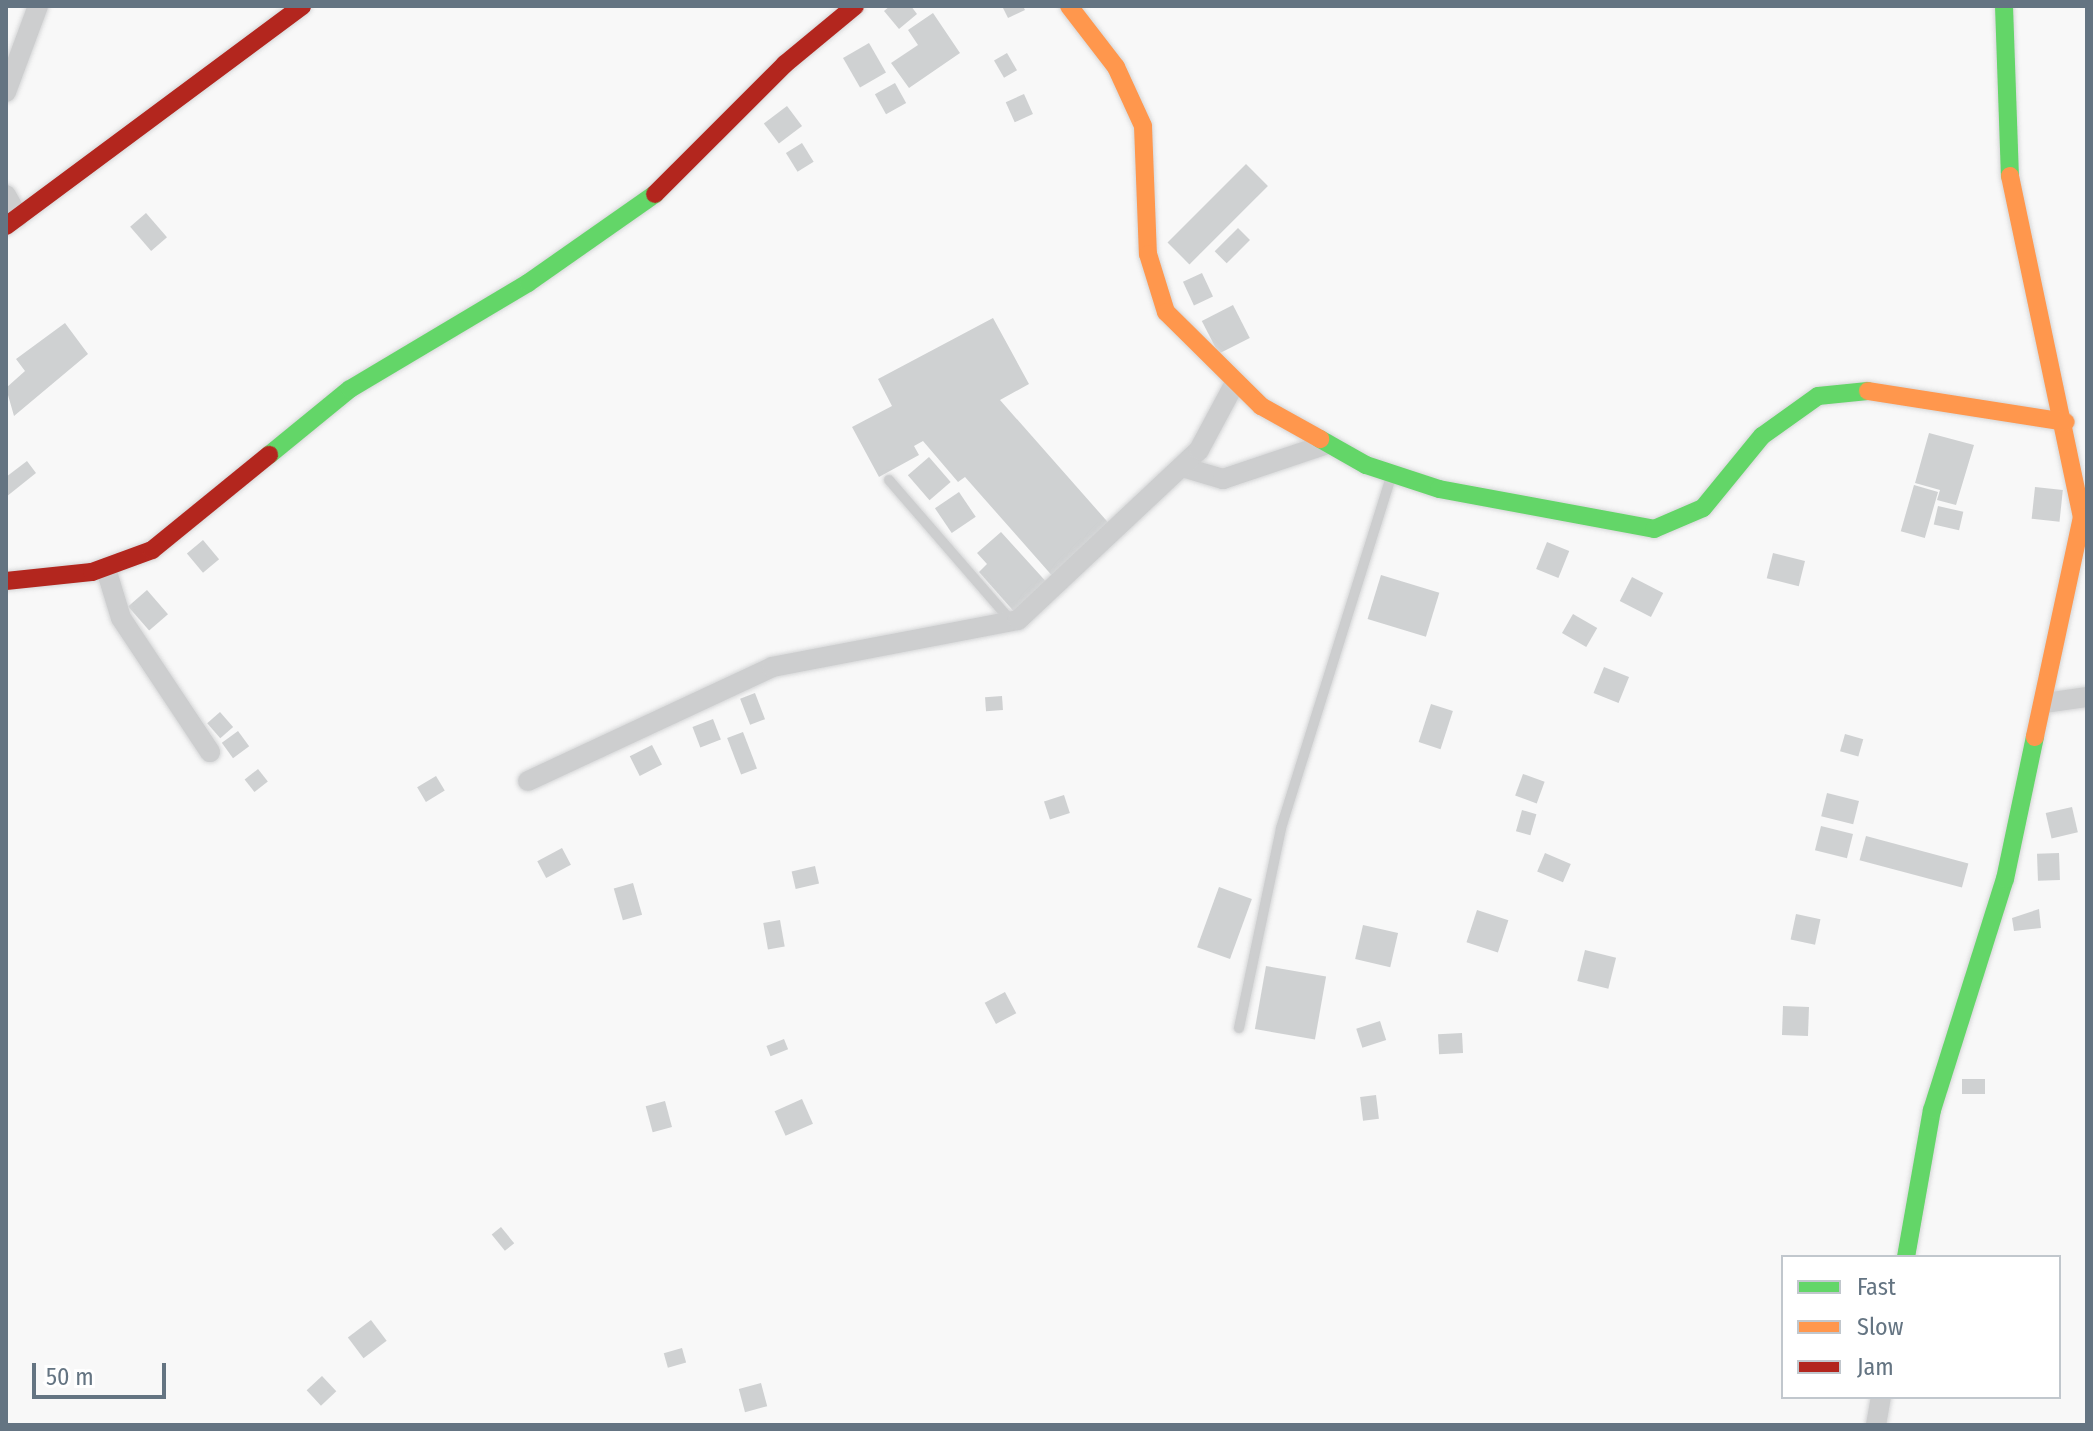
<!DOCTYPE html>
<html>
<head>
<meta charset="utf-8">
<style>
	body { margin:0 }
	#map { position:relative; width:2093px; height:1431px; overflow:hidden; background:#f8f8f8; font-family:"Fira Sans Condensed",sans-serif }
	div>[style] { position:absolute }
	.building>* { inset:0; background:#cfd1d2; transform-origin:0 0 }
	.roads { filter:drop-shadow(0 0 2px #d5d6d7) drop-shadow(0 0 2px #d5d6d7) }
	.lane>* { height:10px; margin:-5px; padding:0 5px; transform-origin:5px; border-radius:5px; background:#cdcecf }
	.street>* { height:20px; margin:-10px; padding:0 10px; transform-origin:10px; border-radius:10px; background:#cdcecf }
	.fast>* { height:18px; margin:-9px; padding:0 9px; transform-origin:9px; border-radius:9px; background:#63d668 }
	.slow>* { height:18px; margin:-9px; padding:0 9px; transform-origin:9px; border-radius:9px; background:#ff974d }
	.jam>* { height:18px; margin:-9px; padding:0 9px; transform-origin:9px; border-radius:9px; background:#b3261e }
	span { translate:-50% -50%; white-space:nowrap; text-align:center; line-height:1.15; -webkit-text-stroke:8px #fff; paint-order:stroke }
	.frame { position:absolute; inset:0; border:8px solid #647482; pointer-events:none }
	.legend { position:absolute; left:1781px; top:1255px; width:280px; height:144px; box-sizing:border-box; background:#fff; border:2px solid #c1c7cd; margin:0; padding:10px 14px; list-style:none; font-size:24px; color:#647482 }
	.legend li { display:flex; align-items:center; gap:16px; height:40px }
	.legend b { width:40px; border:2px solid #c1c7cd }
	.scale { position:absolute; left:32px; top:1363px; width:134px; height:36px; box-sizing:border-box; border:4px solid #647482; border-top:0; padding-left:10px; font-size:24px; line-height:28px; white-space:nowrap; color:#647482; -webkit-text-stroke:6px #fff; paint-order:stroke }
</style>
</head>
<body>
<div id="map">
	<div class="building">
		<div style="clip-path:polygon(890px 6px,911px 6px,917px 14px,899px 29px,884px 11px)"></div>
		<div style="clip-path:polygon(1002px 6px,1023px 6px,1025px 10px,1008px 18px)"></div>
		<div style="clip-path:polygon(933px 13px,960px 53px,909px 88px,891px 63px,918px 45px,908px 30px)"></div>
		<div style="left:869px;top:43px;width:34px;height:30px;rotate:60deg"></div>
		<div style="left:1007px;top:53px;width:20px;height:15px;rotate:60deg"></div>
		<div style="left:895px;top:83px;width:23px;height:23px;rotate:61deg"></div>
		<div style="left:1024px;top:94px;width:22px;height:20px;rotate:66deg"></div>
		<div style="left:787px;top:106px;width:25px;height:29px;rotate:53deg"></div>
		<div style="left:802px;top:143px;width:22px;height:19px;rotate:58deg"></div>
		<div style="left:1246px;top:164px;width:31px;height:111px;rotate:45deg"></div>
		<div style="left:146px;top:213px;width:32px;height:21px;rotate:49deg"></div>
		<div style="left:1238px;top:228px;width:17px;height:33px;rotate:45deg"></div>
		<div style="left:1202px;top:273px;width:26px;height:21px;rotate:65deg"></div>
		<div style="left:1233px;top:305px;width:37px;height:35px;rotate:63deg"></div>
		<div style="clip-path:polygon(993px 318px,1029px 384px,1000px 400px,1113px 528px,1055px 579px,965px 477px,958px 482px,923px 441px,914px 446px,919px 455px,879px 477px,852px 427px,892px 406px,878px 379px)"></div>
		<div style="clip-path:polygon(65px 323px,88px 354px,14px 416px,6px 388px,25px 371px,16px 359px)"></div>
		<div style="clip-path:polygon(1929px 433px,1974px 445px,1956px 505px,1937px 500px,1940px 490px,1915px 483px)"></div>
		<div style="left:929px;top:457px;width:33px;height:28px;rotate:49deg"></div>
		<div style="clip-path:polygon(27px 461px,36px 473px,6px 497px,6px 477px)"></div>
		<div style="left:1914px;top:485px;width:25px;height:48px;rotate:16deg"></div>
		<div style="left:2035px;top:487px;width:28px;height:32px;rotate:6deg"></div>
		<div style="left:959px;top:492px;width:30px;height:29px;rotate:56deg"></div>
		<div style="left:1938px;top:506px;width:26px;height:19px;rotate:13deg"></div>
		<div style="clip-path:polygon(1001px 532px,1050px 586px,1017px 615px,979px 572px,987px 564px,977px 553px)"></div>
		<div style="left:203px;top:540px;width:25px;height:21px;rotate:50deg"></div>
		<div style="left:1547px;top:542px;width:24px;height:29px;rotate:22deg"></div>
		<div style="left:1773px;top:553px;width:33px;height:26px;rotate:14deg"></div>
		<div style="left:1381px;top:575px;width:61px;height:46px;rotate:17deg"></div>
		<div style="left:1632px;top:577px;width:35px;height:27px;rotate:27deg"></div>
		<div style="left:147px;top:590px;width:32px;height:25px;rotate:49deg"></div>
		<div style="left:1573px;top:614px;width:28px;height:22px;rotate:30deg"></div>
		<div style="left:1604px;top:667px;width:27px;height:28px;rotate:22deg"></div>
		<div style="left:755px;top:693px;width:28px;height:16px;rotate:69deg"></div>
		<div style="left:1002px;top:696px;width:14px;height:17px;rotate:86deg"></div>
		<div style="left:1431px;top:704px;width:23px;height:40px;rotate:18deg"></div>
		<div style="left:220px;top:712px;width:20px;height:17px;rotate:49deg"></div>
		<div style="left:713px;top:719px;width:22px;height:22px;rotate:69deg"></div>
		<div style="left:238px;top:731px;width:19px;height:20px;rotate:54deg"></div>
		<div style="left:743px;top:732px;width:39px;height:17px;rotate:69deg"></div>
		<div style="left:1845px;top:734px;width:19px;height:18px;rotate:16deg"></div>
		<div style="left:652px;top:745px;width:22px;height:25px;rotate:63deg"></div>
		<div style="left:258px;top:769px;width:16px;height:17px;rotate:52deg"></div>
		<div style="left:1523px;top:774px;width:23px;height:23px;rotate:20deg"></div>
		<div style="left:436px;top:776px;width:17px;height:22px;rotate:59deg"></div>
		<div style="left:1827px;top:793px;width:33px;height:24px;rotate:14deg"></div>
		<div style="left:1064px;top:795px;width:19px;height:21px;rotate:72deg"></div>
		<div style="left:2072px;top:807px;width:26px;height:27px;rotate:77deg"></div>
		<div style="left:1522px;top:810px;width:15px;height:22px;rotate:16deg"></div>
		<div style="left:1821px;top:826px;width:33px;height:25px;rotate:14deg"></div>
		<div style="left:1866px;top:836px;width:106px;height:25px;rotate:15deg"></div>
		<div style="left:562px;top:848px;width:19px;height:28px;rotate:62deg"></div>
		<div style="left:1545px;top:853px;width:28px;height:20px;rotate:23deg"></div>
		<div style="left:2059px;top:853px;width:27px;height:22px;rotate:88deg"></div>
		<div style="left:815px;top:866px;width:18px;height:24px;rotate:77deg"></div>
		<div style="left:633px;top:883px;width:33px;height:20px;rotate:74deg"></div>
		<div style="left:1219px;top:887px;width:35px;height:64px;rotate:20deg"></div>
		<div style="clip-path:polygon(2039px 909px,2041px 928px,2014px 931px,2012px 918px)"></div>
		<div style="left:1477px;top:910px;width:33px;height:34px;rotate:18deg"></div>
		<div style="left:1796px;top:914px;width:25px;height:26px;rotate:12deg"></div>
		<div style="left:780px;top:920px;width:27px;height:17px;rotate:80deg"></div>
		<div style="left:1363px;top:925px;width:36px;height:35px;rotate:13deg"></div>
		<div style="left:1585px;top:950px;width:32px;height:32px;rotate:14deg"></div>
		<div style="left:1266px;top:966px;width:61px;height:64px;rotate:10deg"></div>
		<div style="left:1005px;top:992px;width:24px;height:23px;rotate:62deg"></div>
		<div style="left:1783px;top:1006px;width:26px;height:29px;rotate:2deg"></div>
		<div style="left:1380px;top:1021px;width:20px;height:25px;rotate:72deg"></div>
		<div style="left:1462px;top:1033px;width:20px;height:24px;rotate:87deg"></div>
		<div style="left:784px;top:1039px;width:11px;height:19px;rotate:68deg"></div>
		<div style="left:1962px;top:1079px;width:23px;height:15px"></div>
		<div style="left:1376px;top:1095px;width:24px;height:16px;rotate:83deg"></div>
		<div style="left:802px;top:1099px;width:27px;height:30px;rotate:66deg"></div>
		<div style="left:665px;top:1101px;width:27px;height:20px;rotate:75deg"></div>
		<div style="left:501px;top:1227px;width:21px;height:12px;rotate:51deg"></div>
		<div style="left:371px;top:1320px;width:26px;height:29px;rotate:53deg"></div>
		<div style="left:682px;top:1348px;width:15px;height:19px;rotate:74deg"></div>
		<div style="left:322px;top:1376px;width:21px;height:21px;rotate:47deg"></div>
		<div style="left:761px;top:1383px;width:24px;height:23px;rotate:75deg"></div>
	</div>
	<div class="roads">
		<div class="lane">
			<div style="left:889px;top:480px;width:186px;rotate:49.1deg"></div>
			<div style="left:1239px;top:1028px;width:204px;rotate:-78.1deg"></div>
			<div style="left:1281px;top:828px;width:369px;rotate:-72.6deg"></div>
		</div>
		<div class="street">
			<div style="left:6px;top:92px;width:92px;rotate:-69.6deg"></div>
			<div style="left:6px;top:195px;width:25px;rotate:61deg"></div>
			<div style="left:1182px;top:467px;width:43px;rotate:16.3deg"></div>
			<div style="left:1223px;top:479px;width:110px;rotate:-18.6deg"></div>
			<div style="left:106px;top:569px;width:51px;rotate:73deg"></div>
			<div style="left:121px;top:618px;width:161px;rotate:56.4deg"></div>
			<div style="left:2045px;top:703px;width:42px;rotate:-8.1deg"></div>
			<div style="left:528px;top:781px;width:269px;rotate:-25deg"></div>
			<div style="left:772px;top:667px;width:250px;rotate:-10.8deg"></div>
			<div style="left:1018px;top:620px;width:248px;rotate:-43.2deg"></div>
			<div style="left:1199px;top:450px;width:76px;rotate:-61.8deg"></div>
			<div style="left:1876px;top:1425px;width:28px;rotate:-80deg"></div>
		</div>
		<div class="fast">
			<div style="left:2004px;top:6px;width:170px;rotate:88deg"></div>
			<div style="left:1320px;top:439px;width:53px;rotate:29.5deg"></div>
			<div style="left:1366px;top:465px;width:77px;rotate:18.2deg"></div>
			<div style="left:1439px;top:489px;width:219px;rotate:10.5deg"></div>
			<div style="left:1654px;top:529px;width:53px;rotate:-23.2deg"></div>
			<div style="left:1703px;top:508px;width:93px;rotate:-50.7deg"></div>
			<div style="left:1762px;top:436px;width:69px;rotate:-35.5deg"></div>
			<div style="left:1818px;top:396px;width:50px;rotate:-5.7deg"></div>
			<div style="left:269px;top:455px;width:104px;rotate:-39.2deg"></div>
			<div style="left:350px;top:389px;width:207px;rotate:-30.8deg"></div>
			<div style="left:528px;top:283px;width:155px;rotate:-35deg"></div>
			<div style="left:1906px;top:1257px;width:149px;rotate:-80deg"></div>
			<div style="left:1932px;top:1110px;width:242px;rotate:-72.5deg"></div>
			<div style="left:2005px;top:879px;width:145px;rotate:-78.1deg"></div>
		</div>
		<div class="slow">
			<div style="left:1069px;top:6px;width:77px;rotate:52.4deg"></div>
			<div style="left:1116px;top:67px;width:65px;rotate:65.4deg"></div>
			<div style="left:1143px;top:126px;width:128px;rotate:87.8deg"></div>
			<div style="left:1148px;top:254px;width:61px;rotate:72.8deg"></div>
			<div style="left:1166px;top:312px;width:134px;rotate:44.7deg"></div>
			<div style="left:1261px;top:406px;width:68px;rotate:29.2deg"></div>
			<div style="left:2010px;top:176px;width:349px;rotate:78.1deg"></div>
			<div style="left:2082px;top:517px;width:225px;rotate:102.1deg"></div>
			<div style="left:1868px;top:391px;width:200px;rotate:8.9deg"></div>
		</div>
		<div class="jam">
			<div style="left:655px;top:194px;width:184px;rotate:-45deg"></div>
			<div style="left:785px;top:64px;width:91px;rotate:-39.6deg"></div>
			<div style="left:6px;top:226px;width:369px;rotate:-36.6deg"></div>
			<div style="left:6px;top:581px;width:86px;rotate:-6deg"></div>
			<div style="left:92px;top:572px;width:64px;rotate:-20.1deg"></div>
			<div style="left:152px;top:550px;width:151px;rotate:-39.1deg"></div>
		</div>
	</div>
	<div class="frame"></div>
	<ul class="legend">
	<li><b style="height:10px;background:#63d668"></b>Fast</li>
	<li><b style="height:10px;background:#ff974d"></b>Slow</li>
	<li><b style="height:10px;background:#b3261e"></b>Jam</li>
	</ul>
	<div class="scale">50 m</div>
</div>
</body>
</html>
